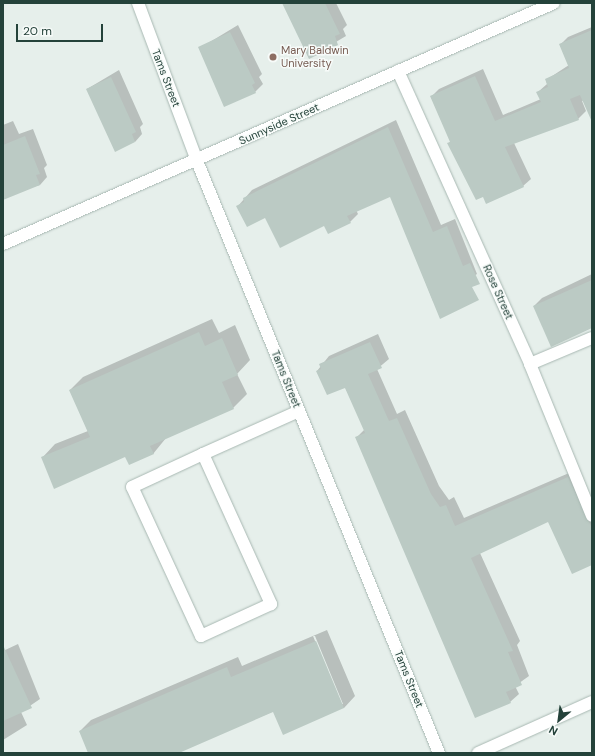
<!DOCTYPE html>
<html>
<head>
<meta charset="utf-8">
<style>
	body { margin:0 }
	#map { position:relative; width:595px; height:756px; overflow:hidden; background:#e6efeb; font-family:"DM Sans",sans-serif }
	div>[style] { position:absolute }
	.shadow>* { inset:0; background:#0003 }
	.building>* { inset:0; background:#bbcac4 }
	.roads { filter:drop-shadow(0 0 1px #a8b8b2) drop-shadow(0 0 1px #a8b8b2) }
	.lane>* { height:12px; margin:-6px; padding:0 6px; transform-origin:6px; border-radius:6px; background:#fff }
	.street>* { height:12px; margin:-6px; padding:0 6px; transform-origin:6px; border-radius:6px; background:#fff }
	.secondary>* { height:12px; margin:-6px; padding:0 6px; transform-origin:6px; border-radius:6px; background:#fff }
	.dots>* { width:11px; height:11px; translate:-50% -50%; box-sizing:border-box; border:2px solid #f7fbf9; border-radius:50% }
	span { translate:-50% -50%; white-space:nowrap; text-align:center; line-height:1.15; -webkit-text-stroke:3px #f7fbf9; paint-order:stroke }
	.education-label { font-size:11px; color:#785e54 }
	.left { translate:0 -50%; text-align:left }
	.street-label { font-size:11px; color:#24423a }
	.frame { position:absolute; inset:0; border:4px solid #24423a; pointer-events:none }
	.north { position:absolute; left:539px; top:700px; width:40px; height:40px; -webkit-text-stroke:3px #f7fbf9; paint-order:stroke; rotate:209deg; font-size:11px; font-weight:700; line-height:16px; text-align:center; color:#24423a }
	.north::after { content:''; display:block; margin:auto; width:14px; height:18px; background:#24423a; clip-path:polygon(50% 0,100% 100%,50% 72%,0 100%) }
	.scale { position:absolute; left:16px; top:24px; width:87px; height:18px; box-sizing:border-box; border:2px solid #24423a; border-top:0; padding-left:5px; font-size:12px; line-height:14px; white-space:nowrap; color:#24423a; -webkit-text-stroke:3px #f7fbf9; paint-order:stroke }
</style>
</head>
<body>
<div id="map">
	<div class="shadow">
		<div style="clip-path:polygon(286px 3px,336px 3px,347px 25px,343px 29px,346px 36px,309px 58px)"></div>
		<div style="clip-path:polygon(238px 25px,262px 74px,259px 77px,263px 84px,255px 92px,200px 48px)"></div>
		<div style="clip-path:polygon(592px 27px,592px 97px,582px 101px,586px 111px,578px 119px,514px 143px,531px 179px,523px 186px,448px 144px,451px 141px,431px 97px,439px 89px,483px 69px,503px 115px,541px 99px,538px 92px,547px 84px,546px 80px,569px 65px,560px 45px,568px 37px)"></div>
		<div style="clip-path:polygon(119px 70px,143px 124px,140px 127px,142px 134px,135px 142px,87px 89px)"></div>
		<div style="clip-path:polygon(396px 120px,441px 225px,455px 219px,477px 274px,433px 301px,391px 195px,356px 210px,358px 214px,350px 222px,324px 225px,266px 216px,238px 206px,252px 190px)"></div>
		<div style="clip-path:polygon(13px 121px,19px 134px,33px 129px,47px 165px,44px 168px,47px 177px,40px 185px,3px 195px,3px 125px)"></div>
		<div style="clip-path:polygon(592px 274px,592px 328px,534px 306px,542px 298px)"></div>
		<div style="clip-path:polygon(212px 319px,219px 333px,235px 325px,250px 360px,237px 374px,247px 394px,233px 408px,166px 438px,153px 454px,42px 458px,55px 444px,88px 431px,70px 390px,83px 377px)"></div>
		<div style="clip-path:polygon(378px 334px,389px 359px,377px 369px,397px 414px,405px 410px,439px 486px,449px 500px,454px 497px,464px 518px,576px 470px,592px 503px,592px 564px,549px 520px,480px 553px,520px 641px,517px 645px,529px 676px,515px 686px,519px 694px,510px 702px,356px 438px,365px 429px,345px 387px,317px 371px,329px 356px)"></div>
		<div style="clip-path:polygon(evenodd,327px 630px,355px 696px,344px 708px,274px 711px,176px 753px,90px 753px,80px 731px,91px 720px,238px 657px,242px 666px,327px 630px,313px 636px,315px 636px,343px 704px,341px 704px,313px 636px)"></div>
		<div style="clip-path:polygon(18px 644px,40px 699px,21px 712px,27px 725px,3px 740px,3px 651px)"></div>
	</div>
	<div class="building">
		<div style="clip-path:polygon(282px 3px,325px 3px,340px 34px,335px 36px,338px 45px,309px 59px)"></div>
		<div style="clip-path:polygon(592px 30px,592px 122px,580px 95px,570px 99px,579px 120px,505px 147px,524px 187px,486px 204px,483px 197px,476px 200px,447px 143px,450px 142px,430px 96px,475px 76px,495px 121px,541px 102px,536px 92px,548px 87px,545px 79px,569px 68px,559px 44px)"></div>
		<div style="clip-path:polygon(230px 32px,255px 83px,252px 85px,256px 93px,224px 107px,198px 47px)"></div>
		<div style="clip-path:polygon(111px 77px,136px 132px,132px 134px,135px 142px,115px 152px,86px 89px)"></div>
		<div style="clip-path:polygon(388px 127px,433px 232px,447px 226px,463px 266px,470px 263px,480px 284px,472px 287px,479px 300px,440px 319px,390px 197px,347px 216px,351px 223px,328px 234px,324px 226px,280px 248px,265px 218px,247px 227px,236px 206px,244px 202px,243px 198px)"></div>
		<div style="clip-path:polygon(25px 136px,40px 174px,36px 175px,40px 185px,3px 200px,3px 145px)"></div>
		<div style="clip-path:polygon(592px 280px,592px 328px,551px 347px,533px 306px)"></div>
		<div style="clip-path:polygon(199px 332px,205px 346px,222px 338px,238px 375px,222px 382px,234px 409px,150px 446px,154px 454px,129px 465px,125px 457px,54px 489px,41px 457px,90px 437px,69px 390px)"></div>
		<div style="clip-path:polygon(370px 342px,382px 368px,368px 374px,389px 421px,397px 418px,431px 494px,440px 507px,446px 505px,455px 526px,568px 477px,592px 528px,592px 565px,572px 574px,548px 522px,471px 558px,513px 651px,508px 652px,522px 685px,506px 692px,511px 703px,475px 718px,355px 437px,365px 433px,345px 388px,327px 395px,316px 371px,321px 369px,319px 364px)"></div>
		<div style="clip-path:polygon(316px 641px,344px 708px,283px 735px,273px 712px,179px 753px,88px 753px,79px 731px,227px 667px,231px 677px)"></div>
		<div style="clip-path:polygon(3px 645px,32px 708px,3px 721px)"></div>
	</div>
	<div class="roads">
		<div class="lane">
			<div style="left:203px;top:454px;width:165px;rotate:65.6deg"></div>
			<div style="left:271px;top:604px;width:77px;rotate:155.4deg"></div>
			<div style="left:201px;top:636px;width:164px;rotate:-114.8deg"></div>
			<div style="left:132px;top:487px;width:78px;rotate:-24.9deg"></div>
			<div style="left:203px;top:454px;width:105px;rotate:-24.1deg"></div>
		</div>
		<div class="street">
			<div style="left:138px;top:3px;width:169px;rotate:69.5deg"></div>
			<div style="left:197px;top:161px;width:640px;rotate:67.77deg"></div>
			<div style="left:398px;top:71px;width:321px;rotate:65.7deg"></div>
			<div style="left:530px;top:364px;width:164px;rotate:67.8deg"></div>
			<div style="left:3px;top:244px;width:601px;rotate:-23.62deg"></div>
			<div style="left:530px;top:364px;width:67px;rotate:-22.8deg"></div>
		</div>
		<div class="secondary">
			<div style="left:478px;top:753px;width:125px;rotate:-24.1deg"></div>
		</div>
	</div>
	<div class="dots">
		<div style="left:273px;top:57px;background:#8d6e63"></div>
	</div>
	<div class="education-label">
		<span class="left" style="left:281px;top:57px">Mary Baldwin<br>University</span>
	</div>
	<div class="street-label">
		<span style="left:166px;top:78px;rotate:69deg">Tams Street</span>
		<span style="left:279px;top:124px;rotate:-24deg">Sunnyside Street</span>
		<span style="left:498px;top:292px;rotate:66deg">Rose Street</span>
		<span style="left:286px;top:379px;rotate:68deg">Tams Street</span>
		<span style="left:409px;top:679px;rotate:68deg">Tams Street</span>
	</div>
	<div class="frame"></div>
	<div class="north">N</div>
	<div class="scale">20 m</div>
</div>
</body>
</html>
